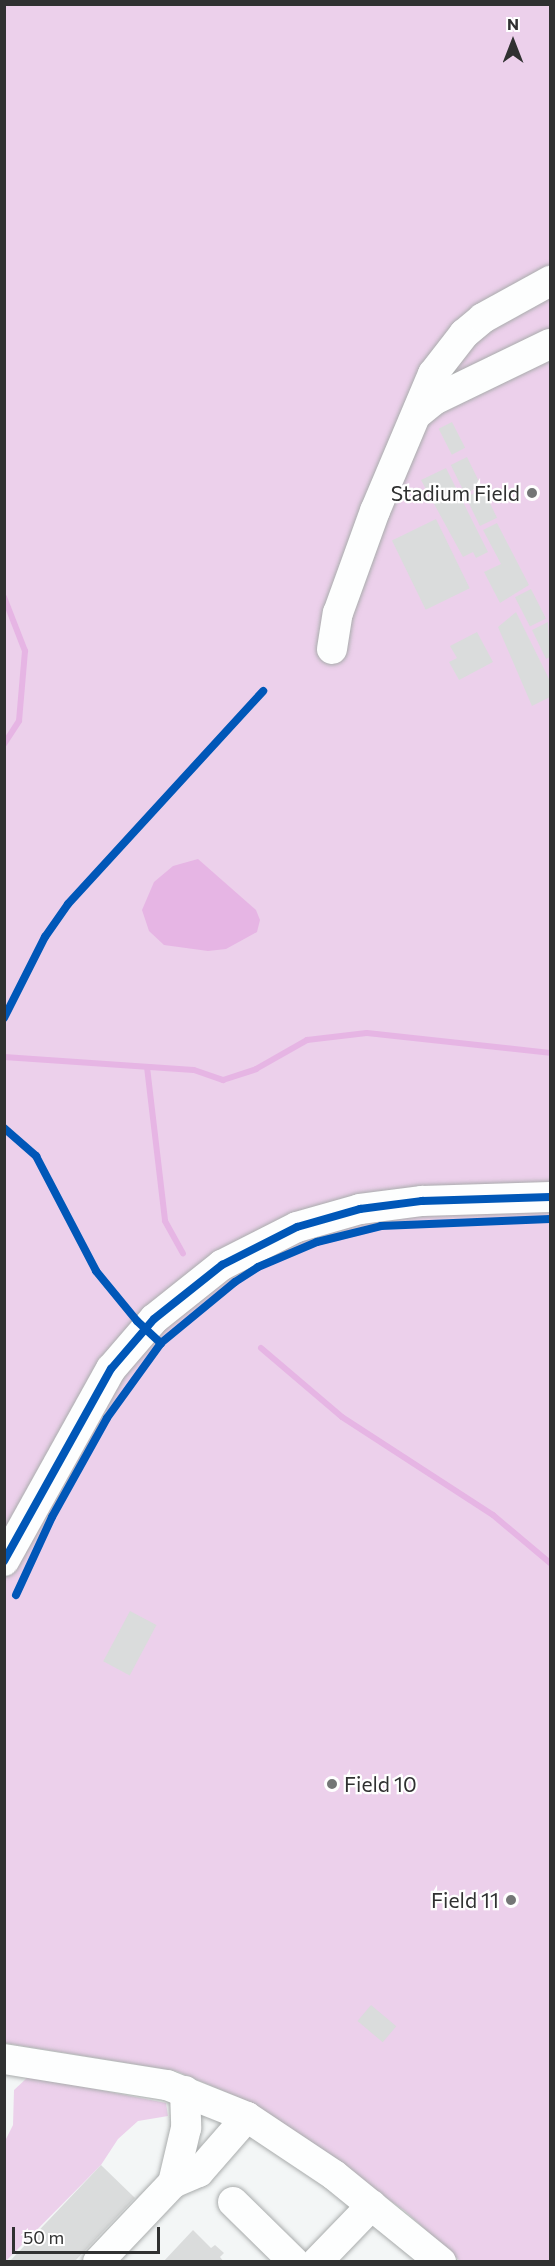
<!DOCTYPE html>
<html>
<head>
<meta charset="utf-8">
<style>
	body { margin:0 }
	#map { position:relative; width:555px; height:2266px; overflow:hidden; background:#f3f6f6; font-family:Commissioner,sans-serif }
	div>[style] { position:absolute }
	.green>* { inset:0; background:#ecd0eb }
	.water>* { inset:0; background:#e6b5e4 }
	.stream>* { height:6px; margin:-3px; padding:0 3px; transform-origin:3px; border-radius:3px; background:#e6b5e4 }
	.building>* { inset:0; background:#dadcdc; transform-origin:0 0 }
	.roads { filter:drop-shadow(0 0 2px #a9acac) drop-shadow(0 0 2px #a9acac) }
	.minor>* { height:30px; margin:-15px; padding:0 15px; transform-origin:15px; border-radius:15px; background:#fdfefe }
	.cycleway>* { height:8px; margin:-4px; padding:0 4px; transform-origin:4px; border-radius:4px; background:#0057b8 }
	.dots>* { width:16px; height:16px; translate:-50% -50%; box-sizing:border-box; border:3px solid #fff; border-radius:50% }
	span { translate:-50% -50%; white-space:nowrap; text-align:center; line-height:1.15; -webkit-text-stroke:4.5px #fff; paint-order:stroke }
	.poi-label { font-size:21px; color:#303131 }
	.right { translate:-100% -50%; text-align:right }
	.left { translate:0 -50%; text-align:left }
	.frame { position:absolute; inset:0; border:6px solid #303131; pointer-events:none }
	.north { position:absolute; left:483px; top:12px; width:60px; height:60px; -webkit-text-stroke:4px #fff; paint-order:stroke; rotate:0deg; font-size:16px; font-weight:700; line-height:24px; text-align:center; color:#303131 }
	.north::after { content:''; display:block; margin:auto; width:21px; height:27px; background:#303131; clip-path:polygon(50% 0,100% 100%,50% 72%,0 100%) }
	.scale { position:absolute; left:12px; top:2227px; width:148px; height:27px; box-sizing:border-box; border:3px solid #303131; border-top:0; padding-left:8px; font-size:18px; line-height:21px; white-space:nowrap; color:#303131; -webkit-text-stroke:4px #fff; paint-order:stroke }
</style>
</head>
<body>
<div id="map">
	<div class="green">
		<div style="clip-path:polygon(4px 5px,550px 5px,550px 2261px,460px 2261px,405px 2211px,252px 2103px,176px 2071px,5px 2043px)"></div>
		<div style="clip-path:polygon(29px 2076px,166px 2103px,168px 2116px,138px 2121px,118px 2139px,101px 2165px,5px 2262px,5px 2141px,13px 2125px,14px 2090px)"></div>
	</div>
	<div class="water">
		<div style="clip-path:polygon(198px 859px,256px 910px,260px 920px,257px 932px,226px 949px,208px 951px,164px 945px,149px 931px,142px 910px,154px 882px,173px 866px)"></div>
	</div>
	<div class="stream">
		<div style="left:4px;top:597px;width:58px;rotate:68.7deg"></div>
		<div style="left:25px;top:651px;width:70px;rotate:94.9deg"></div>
		<div style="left:19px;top:721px;width:27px;rotate:123deg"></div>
		<div style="left:4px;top:1057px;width:190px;rotate:3.9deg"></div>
		<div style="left:194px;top:1070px;width:31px;rotate:19deg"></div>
		<div style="left:223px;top:1080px;width:35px;rotate:-18deg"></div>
		<div style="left:256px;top:1069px;width:59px;rotate:-29.6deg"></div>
		<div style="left:307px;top:1040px;width:60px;rotate:-6.7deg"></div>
		<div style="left:367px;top:1033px;width:184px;rotate:6.2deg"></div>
		<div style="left:147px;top:1067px;width:155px;rotate:83.3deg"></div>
		<div style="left:165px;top:1221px;width:37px;rotate:61deg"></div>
		<div style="left:261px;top:1348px;width:106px;rotate:40.4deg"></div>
		<div style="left:342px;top:1417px;width:180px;rotate:33deg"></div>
		<div style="left:493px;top:1515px;width:75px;rotate:40.1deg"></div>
	</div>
	<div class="building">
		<div style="left:452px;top:422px;width:29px;height:15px;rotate:63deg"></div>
		<div style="left:467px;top:457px;width:32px;height:18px;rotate:64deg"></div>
		<div style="clip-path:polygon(446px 468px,488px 552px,476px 558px,473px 552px,463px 557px,421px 480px)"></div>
		<div style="left:483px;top:489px;width:32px;height:19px;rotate:64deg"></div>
		<div style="left:436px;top:519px;width:77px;height:49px;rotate:64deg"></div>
		<div style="clip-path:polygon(497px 523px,529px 585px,500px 603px,484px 572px,501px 564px,483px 530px)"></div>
		<div style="left:531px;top:589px;width:33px;height:18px;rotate:63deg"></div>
		<div style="clip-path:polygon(516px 612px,550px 681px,550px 697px,532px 706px,498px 627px)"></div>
		<div style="clip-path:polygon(548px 622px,550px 657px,546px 659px,532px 630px)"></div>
		<div style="clip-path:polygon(477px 632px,493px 662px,459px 680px,449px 662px,457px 658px,450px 646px)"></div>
		<div style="left:130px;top:1611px;width:30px;height:57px;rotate:28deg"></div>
		<div style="left:371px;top:2005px;width:33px;height:21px;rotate:40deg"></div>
		<div style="clip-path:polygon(101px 2165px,135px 2198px,74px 2262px,9px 2262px)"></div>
		<div style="clip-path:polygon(193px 2230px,211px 2248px,215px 2245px,224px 2253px,220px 2257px,224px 2262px,163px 2262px)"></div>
	</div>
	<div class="roads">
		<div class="minor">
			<div style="left:418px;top:413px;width:21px;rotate:-39deg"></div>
			<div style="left:434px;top:400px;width:129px;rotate:-25.8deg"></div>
			<div style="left:332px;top:649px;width:36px;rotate:-81deg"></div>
			<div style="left:338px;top:613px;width:109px;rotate:-70.1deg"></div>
			<div style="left:375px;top:511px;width:149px;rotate:-67.1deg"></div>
			<div style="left:433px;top:374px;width:51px;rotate:-52.2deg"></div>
			<div style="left:464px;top:334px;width:25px;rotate:-40deg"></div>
			<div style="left:483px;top:318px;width:77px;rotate:-28.9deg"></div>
			<div style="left:4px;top:1561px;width:220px;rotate:-60.9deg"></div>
			<div style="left:111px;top:1369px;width:66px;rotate:-49.3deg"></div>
			<div style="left:154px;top:1319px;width:87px;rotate:-38.5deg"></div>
			<div style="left:222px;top:1265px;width:84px;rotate:-26.9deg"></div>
			<div style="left:297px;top:1227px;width:66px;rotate:-15.9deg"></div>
			<div style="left:360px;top:1209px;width:63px;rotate:-7.4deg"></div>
			<div style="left:422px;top:1201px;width:128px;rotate:-1.8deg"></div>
			<div style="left:4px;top:2059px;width:165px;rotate:9.1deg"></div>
			<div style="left:167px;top:2085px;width:86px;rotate:21.8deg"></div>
			<div style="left:247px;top:2117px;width:105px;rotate:33.7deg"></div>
			<div style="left:334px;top:2175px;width:138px;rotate:39.1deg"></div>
			<div style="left:185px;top:2091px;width:37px;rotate:88deg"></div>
			<div style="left:186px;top:2128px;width:57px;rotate:103.3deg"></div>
			<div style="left:173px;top:2183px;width:28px;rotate:-23deg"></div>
			<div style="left:199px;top:2172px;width:73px;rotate:-48.9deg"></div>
			<div style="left:233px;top:2202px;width:86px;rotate:44.5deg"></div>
			<div style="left:98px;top:2262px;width:109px;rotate:-46.5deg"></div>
			<div style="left:317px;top:2262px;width:79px;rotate:-46deg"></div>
		</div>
	</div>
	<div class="cycleway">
		<div style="left:4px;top:1018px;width:91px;rotate:-63.2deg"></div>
		<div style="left:45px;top:937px;width:40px;rotate:-55.1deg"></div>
		<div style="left:68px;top:904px;width:289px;rotate:-47.5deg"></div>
		<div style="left:4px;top:1128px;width:43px;rotate:41.2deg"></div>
		<div style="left:36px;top:1156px;width:130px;rotate:62.4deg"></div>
		<div style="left:96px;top:1271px;width:65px;rotate:50.6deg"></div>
		<div style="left:137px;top:1321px;width:33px;rotate:43deg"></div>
		<div style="left:161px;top:1343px;width:96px;rotate:-39.5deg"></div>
		<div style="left:235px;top:1282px;width:27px;rotate:-33deg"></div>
		<div style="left:258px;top:1267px;width:64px;rotate:-23deg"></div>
		<div style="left:317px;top:1242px;width:66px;rotate:-14deg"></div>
		<div style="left:381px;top:1226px;width:169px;rotate:-2.4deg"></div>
		<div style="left:4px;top:1561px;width:220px;rotate:-60.9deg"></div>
		<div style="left:111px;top:1369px;width:66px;rotate:-49.3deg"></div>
		<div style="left:154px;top:1319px;width:87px;rotate:-38.5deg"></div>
		<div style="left:222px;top:1265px;width:84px;rotate:-26.9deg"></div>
		<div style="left:297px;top:1227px;width:66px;rotate:-15.9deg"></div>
		<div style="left:360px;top:1209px;width:63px;rotate:-7.4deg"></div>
		<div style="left:422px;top:1201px;width:128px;rotate:-1.8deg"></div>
		<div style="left:16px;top:1595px;width:86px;rotate:-65.2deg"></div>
		<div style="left:52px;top:1517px;width:113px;rotate:-60.9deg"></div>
		<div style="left:107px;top:1418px;width:92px;rotate:-54.2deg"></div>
	</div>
	<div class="dots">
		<div style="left:532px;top:493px;background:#747676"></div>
		<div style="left:332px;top:1784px;background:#747676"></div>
		<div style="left:511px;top:1900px;background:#747676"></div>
	</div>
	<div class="poi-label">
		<span class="right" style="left:520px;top:493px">Stadium Field</span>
		<span class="left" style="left:344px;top:1784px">Field 10</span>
		<span class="right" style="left:499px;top:1900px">Field 11</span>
	</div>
	<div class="frame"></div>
	<div class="north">N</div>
	<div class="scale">50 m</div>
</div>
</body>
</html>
